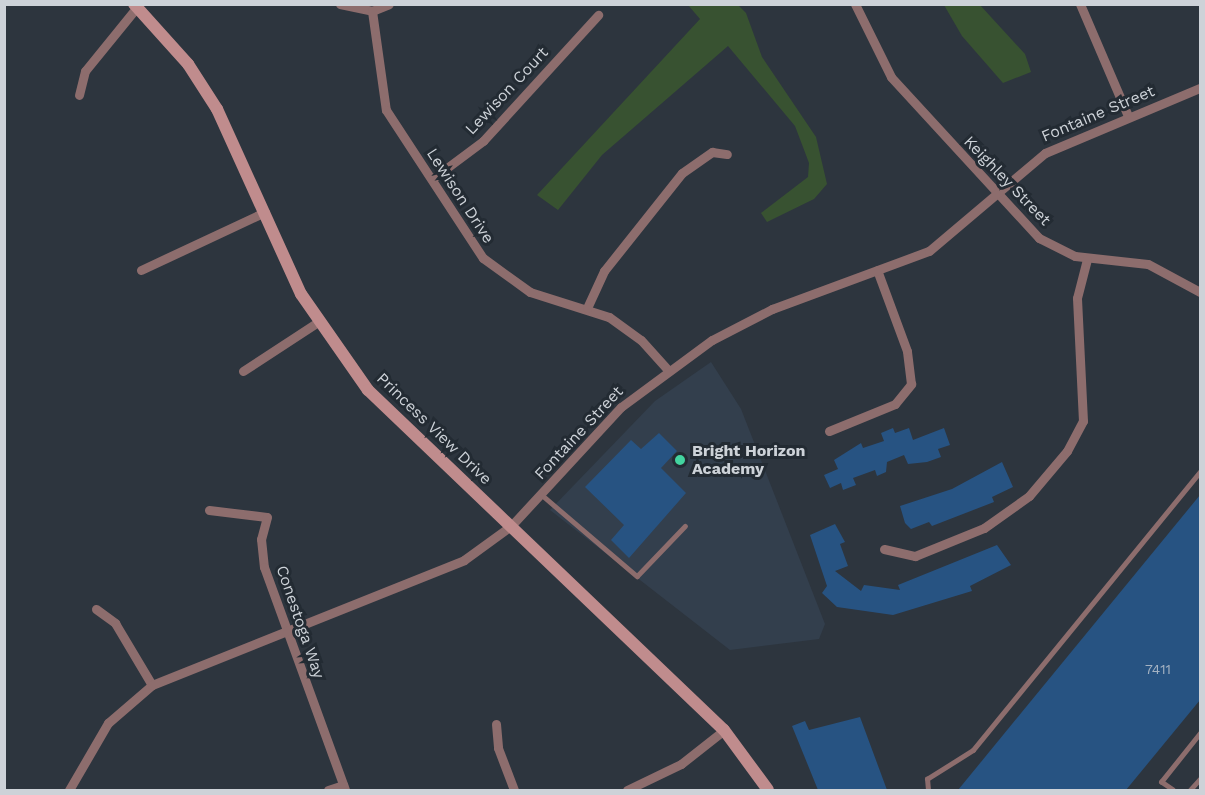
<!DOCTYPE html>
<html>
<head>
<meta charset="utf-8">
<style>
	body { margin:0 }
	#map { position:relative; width:1205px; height:795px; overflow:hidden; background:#2d353e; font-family:"Work Sans",sans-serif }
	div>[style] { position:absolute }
	.built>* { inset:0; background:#333f4d }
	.green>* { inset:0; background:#385231 }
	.building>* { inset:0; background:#275382 }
	.lane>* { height:4.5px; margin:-2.25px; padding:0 2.25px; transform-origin:2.25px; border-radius:2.25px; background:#8d6d6d }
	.street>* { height:9px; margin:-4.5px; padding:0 4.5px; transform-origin:4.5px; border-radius:4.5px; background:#8d6d6d }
	.secondary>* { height:12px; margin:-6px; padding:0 6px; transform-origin:6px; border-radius:6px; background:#c08c8d }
	.dots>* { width:16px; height:16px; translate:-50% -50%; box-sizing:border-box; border:3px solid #232b33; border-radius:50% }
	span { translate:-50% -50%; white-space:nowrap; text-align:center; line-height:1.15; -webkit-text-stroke:6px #232b33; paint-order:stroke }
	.number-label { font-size:14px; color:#a4b2c2 }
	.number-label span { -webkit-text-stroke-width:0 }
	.street-label { font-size:16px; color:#cdd2d8 }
	.poi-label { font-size:16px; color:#cdd2d8; font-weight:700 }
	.left { translate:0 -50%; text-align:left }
	.frame { position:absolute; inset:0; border:6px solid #cdd2d8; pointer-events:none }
</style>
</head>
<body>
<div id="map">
	<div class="built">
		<div style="clip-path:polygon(711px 362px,741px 409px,825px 624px,819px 639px,730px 650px,550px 510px,655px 401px)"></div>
	</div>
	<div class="green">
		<div style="clip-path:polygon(688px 5px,738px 5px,746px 13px,762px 57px,816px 137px,827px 184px,814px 199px,767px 222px,761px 213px,808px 177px,809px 163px,795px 126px,728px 46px,602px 155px,558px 210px,537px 195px,700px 19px)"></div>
		<div style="clip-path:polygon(944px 5px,980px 5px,1025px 54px,1031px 72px,1003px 83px,962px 36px)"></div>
	</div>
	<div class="building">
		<div style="clip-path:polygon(893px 428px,895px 433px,909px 428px,913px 440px,944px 428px,950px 445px,938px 449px,941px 457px,927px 462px,908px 464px,904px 455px,887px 462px,886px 472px,877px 476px,875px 470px,853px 478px,856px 485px,843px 490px,841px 483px,830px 488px,824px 475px,838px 469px,834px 460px,861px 443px,863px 448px,884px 441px,881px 433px)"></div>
		<div style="clip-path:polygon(659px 433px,677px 451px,661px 468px,686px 493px,629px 558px,611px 540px,624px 525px,585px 487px,631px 440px,641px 449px)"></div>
		<div style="clip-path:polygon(1002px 462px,1013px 487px,992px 497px,994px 502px,932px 526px,929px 522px,911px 529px,905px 523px,900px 506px,952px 489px)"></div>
		<div style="clip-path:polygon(1200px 495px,1200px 700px,1126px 790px,958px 790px)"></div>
		<div style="clip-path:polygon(835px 524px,845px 542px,840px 544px,848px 566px,835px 571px,861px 591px,864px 585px,900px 590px,898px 585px,997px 545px,1011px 565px,970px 586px,972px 591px,893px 615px,837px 607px,822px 593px,827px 586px,810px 535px)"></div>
		<div style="clip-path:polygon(860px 717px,887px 790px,818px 790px,792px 726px,805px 721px,809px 730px)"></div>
	</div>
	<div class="lane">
		<div style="left:542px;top:495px;width:125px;rotate:40.5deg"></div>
		<div style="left:637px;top:576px;width:69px;rotate:-46.2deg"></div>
		<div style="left:928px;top:790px;width:11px;rotate:-95deg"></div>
		<div style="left:927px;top:779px;width:54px;rotate:-32.2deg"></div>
		<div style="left:973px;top:750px;width:359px;rotate:-50.8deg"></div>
		<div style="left:1173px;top:790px;width:14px;rotate:-146deg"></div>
		<div style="left:1161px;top:782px;width:63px;rotate:-51.5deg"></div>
		<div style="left:1190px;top:790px;width:15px;rotate:-48deg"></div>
	</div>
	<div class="street">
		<div style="left:340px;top:4px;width:33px;rotate:12deg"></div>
		<div style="left:372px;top:11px;width:18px;rotate:-22deg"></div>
		<div style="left:855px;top:4px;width:81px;rotate:63.7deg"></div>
		<div style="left:891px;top:77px;width:219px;rotate:47.4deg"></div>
		<div style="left:1039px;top:238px;width:40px;rotate:26.6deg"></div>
		<div style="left:1075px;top:256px;width:73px;rotate:6.3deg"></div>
		<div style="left:1148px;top:264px;width:59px;rotate:28.3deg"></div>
		<div style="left:1080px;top:4px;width:122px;rotate:66.8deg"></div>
		<div style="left:372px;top:11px;width:100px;rotate:82deg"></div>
		<div style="left:386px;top:110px;width:177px;rotate:56.8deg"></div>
		<div style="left:483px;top:258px;width:58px;rotate:35.9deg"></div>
		<div style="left:530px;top:292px;width:83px;rotate:17.6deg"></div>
		<div style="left:609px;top:317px;width:39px;rotate:36deg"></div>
		<div style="left:641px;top:340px;width:39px;rotate:48deg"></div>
		<div style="left:79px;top:95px;width:25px;rotate:-76deg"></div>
		<div style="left:85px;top:71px;width:82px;rotate:-50.9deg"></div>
		<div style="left:432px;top:179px;width:64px;rotate:-36.7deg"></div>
		<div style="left:483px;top:141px;width:171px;rotate:-47.6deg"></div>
		<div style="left:141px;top:270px;width:137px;rotate:-25.1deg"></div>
		<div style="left:587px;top:308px;width:41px;rotate:-65.3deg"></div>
		<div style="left:604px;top:271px;width:125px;rotate:-51.5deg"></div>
		<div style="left:682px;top:173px;width:37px;rotate:-35deg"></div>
		<div style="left:712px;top:152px;width:15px;rotate:8deg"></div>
		<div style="left:243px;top:371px;width:90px;rotate:-33.2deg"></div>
		<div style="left:829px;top:431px;width:71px;rotate:-22.2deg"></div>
		<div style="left:895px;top:404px;width:26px;rotate:-51deg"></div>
		<div style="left:911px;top:384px;width:33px;rotate:-97deg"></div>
		<div style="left:907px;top:351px;width:86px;rotate:-110.3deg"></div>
		<div style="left:209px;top:510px;width:58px;rotate:6.9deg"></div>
		<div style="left:267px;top:517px;width:23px;rotate:105deg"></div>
		<div style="left:261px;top:539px;width:28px;rotate:84deg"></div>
		<div style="left:264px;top:567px;width:237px;rotate:70deg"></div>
		<div style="left:884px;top:549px;width:32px;rotate:13deg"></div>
		<div style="left:915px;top:556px;width:74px;rotate:-22.1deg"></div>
		<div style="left:984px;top:528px;width:55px;rotate:-35.4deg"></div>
		<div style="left:1029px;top:496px;width:59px;rotate:-49.8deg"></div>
		<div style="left:1067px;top:451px;width:34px;rotate:-62deg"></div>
		<div style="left:1083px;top:421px;width:123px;rotate:-92.8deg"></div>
		<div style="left:1077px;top:298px;width:40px;rotate:-75.6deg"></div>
		<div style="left:96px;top:609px;width:24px;rotate:36deg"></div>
		<div style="left:115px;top:623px;width:72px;rotate:59.2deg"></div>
		<div style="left:496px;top:724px;width:24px;rotate:85deg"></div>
		<div style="left:498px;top:748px;width:45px;rotate:69.1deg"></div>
		<div style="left:69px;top:790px;width:78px;rotate:-59.8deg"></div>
		<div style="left:108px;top:723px;width:58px;rotate:-40.8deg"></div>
		<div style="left:152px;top:685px;width:336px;rotate:-21.8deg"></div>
		<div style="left:464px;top:560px;width:58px;rotate:-35.9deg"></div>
		<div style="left:511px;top:526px;width:162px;rotate:-47.3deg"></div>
		<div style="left:621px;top:407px;width:113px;rotate:-36.4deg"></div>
		<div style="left:712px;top:340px;width:68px;rotate:-27.3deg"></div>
		<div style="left:772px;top:309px;width:167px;rotate:-20.3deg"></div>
		<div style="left:929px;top:251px;width:152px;rotate:-40.2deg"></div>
		<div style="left:1045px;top:153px;width:168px;rotate:-22.8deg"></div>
		<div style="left:328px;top:790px;width:16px;rotate:-18deg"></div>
		<div style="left:627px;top:790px;width:60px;rotate:-25.7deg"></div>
		<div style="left:681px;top:764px;width:55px;rotate:-38.3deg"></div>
	</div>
	<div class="secondary">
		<div style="left:134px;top:4px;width:81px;rotate:48deg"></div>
		<div style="left:188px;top:64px;width:54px;rotate:57.2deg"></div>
		<div style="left:217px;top:109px;width:203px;rotate:65.6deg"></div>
		<div style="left:301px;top:294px;width:117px;rotate:55.1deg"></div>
		<div style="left:368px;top:390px;width:492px;rotate:43.7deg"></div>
		<div style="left:724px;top:730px;width:74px;rotate:53.7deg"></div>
	</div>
	<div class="dots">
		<div style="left:680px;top:460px;background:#43d4a0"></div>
	</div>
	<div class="number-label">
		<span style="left:1158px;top:669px">7411</span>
	</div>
	<div class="street-label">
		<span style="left:507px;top:91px;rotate:-47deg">Lewison Court</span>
		<span style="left:1098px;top:114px;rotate:-23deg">Fontaine Street</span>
		<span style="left:1007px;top:181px;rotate:46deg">Keighley Street</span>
		<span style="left:460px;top:196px;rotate:57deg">Lewison Drive</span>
		<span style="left:434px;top:429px;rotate:44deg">Princess View Drive</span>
		<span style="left:579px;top:433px;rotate:-47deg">Fontaine Street</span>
		<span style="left:300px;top:622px;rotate:71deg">Conestoga Way</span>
	</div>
	<div class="poi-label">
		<span class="left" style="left:692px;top:460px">Bright Horizon<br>Academy</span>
	</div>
	<div class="frame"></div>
</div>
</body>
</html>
